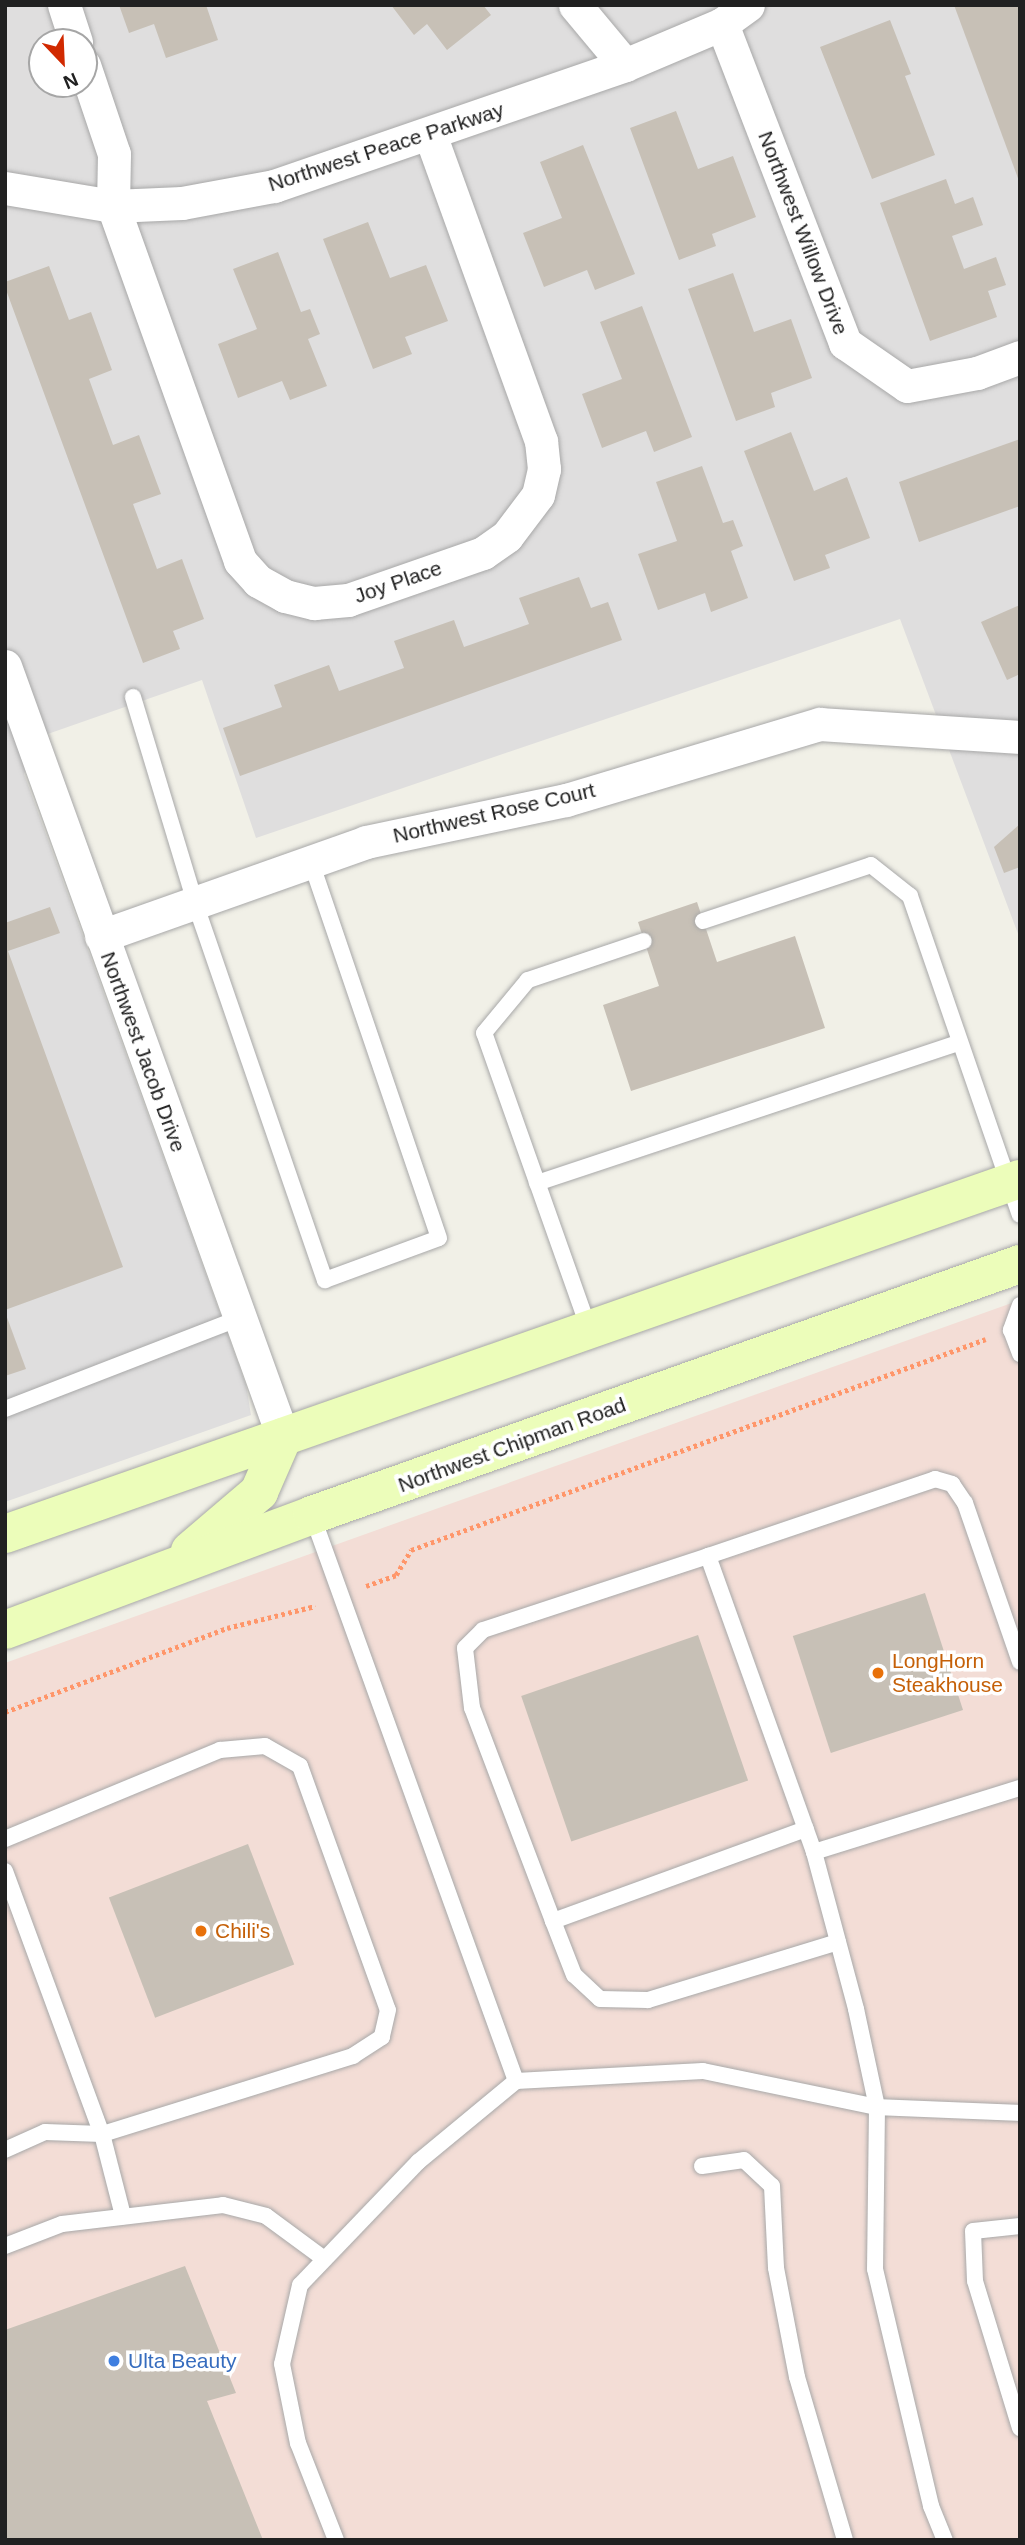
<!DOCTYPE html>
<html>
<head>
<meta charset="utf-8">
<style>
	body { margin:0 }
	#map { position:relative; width:1025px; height:2545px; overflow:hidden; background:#f1f0e7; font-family:Helvetica,sans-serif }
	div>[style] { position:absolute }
	.residential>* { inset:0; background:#dfdede }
	.commercial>* { inset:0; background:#f3ddd6 }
	.building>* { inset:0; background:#c7c0b6; transform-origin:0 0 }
	.path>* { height:4.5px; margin-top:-2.25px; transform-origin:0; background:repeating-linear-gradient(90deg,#ff966a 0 3.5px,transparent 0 7px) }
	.roads { filter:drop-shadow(0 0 2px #a8a8a8) drop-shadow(0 0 2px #a8a8a8) }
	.service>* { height:16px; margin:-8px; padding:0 8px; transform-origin:8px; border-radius:8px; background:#fff }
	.minor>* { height:33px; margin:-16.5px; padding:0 16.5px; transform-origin:16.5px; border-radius:16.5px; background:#fff }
	.secondary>* { height:38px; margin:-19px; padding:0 19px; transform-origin:19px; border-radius:19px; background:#ecfdba }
	.dots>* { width:19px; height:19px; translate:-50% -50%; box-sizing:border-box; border:4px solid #fff; border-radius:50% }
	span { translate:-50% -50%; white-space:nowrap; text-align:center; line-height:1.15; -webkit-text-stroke:7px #fff; paint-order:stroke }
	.street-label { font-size:21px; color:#212121 }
	.food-label { font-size:21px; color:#c56008 }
	.left { translate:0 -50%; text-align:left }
	.shop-label { font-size:21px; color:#366cbe }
	.frame { position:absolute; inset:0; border:7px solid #212121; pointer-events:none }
	.north { position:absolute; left:28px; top:28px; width:70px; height:70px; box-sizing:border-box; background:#fff; border:2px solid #a6a6a6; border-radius:50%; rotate:157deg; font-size:19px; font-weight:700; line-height:28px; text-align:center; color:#212121 }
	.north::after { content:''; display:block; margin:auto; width:24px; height:32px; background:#d12900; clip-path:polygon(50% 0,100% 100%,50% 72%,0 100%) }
</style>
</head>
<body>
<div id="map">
	<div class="residential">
		<div style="clip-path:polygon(evenodd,5px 5px,1020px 5px,1020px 939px,900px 619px,256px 838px,202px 680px,42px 736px,24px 774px,246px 1385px,251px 1415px,5px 1502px,5px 5px,42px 42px,84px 42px,84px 84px,42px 84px,42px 42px)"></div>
	</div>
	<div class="commercial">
		<div style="clip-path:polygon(1020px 1300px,1020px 2540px,5px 2540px,5px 1663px)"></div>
	</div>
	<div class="building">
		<div style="clip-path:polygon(119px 5px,206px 5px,218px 40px,166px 58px,154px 24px,129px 33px)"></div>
		<div style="clip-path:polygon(391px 5px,483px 5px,491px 15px,447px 50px,427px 24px,414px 35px)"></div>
		<div style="clip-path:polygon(954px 5px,1020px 5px,1020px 181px,1019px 181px)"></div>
		<div style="clip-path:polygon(890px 20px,911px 74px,905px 76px,935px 155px,872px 179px,820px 47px)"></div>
		<div style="clip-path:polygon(676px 111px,698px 169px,733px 156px,756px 217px,712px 234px,716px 246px,679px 260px,630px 128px)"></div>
		<div style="clip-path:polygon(583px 145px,635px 274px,595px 290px,587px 270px,544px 287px,523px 233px,562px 218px,540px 162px)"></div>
		<div style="clip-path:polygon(946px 179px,955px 204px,973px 197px,983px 225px,952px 236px,964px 269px,996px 257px,1006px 285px,988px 291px,997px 317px,930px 341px,880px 203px)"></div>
		<div style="clip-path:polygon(368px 222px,390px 278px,426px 265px,448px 321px,405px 337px,412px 354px,373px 369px,323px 239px)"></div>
		<div style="clip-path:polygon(278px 252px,301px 312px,310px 309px,320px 334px,308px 339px,327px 386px,290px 400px,282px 381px,238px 398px,218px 344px,257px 329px,233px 269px)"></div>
		<div style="clip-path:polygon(49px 266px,69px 320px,91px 312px,112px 370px,89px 379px,113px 445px,139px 435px,161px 494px,133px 504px,157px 569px,182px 559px,204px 619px,173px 631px,180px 649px,143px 663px,5px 287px,5px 282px)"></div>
		<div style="clip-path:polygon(733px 273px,754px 332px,791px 319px,812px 378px,771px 393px,775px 407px,736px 421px,688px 289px)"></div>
		<div style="clip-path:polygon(642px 306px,692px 437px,654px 452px,646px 431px,602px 448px,582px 394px,622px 379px,600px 322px)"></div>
		<div style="clip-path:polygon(791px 432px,814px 491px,847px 477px,870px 538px,825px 555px,830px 568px,794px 581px,744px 451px)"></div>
		<div style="clip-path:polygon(1020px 439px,1020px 506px,919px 542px,899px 482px)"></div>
		<div style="clip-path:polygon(702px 466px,723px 523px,733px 520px,743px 546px,731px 551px,748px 598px,711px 612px,705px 593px,658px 610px,638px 554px,677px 541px,656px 482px)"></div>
		<div style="clip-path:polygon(579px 577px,591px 608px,608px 602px,622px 640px,240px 776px,223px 728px,282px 707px,274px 685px,329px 665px,339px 691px,404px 668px,394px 641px,454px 620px,464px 647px,529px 624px,519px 598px)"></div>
		<div style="clip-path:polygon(1020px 605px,1020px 674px,1007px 680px,981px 622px)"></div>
		<div style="clip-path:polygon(1020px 824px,1020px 867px,1004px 873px,994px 847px)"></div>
		<div style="clip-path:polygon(697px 902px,717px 962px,795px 936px,825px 1028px,631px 1091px,603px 1005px,659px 986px,638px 922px)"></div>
		<div style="clip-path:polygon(50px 907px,60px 933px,8px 951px,123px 1267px,5px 1310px,5px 923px)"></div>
		<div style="clip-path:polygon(5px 1312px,26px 1369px,5px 1376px)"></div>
		<div style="left:925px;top:1593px;width:123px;height:139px;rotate:72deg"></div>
		<div style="left:698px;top:1635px;width:154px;height:187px;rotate:71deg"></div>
		<div style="left:248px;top:1844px;width:129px;height:149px;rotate:69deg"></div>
		<div style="clip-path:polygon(185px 2266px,236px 2393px,207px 2401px,263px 2540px,5px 2540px,5px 2330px)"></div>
	</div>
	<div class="path">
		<div style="left:366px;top:1586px;width:32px;rotate:-20deg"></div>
		<div style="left:396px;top:1575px;width:29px;rotate:-59deg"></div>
		<div style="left:411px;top:1550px;width:612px;rotate:-20.15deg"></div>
		<div style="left:5px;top:1712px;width:237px;rotate:-20.7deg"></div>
		<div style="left:227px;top:1628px;width:91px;rotate:-14deg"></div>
	</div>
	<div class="roads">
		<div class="service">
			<div style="left:133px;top:697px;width:215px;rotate:73.2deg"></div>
			<div style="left:195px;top:903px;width:399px;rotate:71deg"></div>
			<div style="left:325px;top:1280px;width:121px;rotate:-20.2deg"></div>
			<div style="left:439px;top:1238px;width:397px;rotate:-108.8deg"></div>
			<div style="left:703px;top:921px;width:177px;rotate:-18.4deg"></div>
			<div style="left:871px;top:865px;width:50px;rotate:38.5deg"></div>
			<div style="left:910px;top:896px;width:337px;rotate:71deg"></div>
			<div style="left:537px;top:1183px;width:444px;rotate:-18.4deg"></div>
			<div style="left:1020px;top:1305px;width:27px;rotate:110deg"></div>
			<div style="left:1011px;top:1330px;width:26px;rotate:69deg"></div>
			<div style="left:589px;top:1329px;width:314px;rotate:-109.5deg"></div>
			<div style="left:484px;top:1033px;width:69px;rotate:-50.3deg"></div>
			<div style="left:528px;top:980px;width:122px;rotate:-18.6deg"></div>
			<div style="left:5px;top:1409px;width:252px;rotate:-21.2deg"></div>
			<div style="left:312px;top:1515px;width:602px;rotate:70.18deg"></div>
			<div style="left:516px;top:2081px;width:127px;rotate:140.4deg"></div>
			<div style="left:418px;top:2162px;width:170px;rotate:133.8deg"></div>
			<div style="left:300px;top:2285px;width:81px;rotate:102.8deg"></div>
			<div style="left:282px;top:2364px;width:81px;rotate:78.6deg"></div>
			<div style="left:298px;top:2443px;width:104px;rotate:68.6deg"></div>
			<div style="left:708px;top:1556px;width:240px;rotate:-18.7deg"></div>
			<div style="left:935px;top:1479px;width:18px;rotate:16deg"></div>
			<div style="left:952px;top:1484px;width:23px;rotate:56deg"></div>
			<div style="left:965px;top:1503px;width:168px;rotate:70.9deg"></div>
			<div style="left:5px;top:1839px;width:233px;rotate:-22.5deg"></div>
			<div style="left:220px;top:1750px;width:45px;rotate:-5.1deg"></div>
			<div style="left:265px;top:1746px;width:40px;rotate:29.7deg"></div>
			<div style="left:300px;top:1766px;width:259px;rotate:70.2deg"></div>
			<div style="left:388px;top:2010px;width:28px;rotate:103deg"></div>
			<div style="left:382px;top:2037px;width:35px;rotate:147deg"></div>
			<div style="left:353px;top:2056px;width:263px;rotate:162.7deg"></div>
			<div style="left:102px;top:2134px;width:85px;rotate:75.6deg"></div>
			<div style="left:814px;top:1852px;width:216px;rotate:-17.3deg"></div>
			<div style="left:5px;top:1871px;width:280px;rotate:69.8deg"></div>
			<div style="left:102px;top:2134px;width:57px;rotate:-178deg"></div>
			<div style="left:45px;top:2132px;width:44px;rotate:155.8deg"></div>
			<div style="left:553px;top:1921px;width:269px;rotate:-20deg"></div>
			<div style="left:838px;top:1942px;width:199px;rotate:163deg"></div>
			<div style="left:648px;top:2000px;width:48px;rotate:-178.8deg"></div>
			<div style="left:600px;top:1999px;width:35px;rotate:-137deg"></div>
			<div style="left:574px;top:1975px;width:58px;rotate:-111.3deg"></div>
			<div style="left:553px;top:1921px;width:228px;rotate:-110.8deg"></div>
			<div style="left:472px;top:1708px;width:60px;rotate:-96.7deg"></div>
			<div style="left:465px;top:1648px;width:25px;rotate:-45deg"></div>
			<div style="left:483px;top:1630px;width:237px;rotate:-18.2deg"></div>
			<div style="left:708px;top:1556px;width:314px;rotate:70.3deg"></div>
			<div style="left:814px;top:1852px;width:163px;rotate:75deg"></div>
			<div style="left:856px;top:2009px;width:100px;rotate:77.9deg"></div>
			<div style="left:877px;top:2107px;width:143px;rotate:2.4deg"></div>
			<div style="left:516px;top:2081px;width:187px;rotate:-3.1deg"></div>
			<div style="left:703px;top:2071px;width:178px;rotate:11.7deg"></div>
			<div style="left:877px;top:2107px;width:162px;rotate:90.7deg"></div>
			<div style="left:875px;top:2269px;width:244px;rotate:76.7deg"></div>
			<div style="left:931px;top:2506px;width:37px;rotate:68deg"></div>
			<div style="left:702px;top:2166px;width:42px;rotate:-8.1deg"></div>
			<div style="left:744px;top:2160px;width:38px;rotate:43deg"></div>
			<div style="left:772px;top:2186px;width:82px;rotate:87.2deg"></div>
			<div style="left:776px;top:2268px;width:111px;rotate:79.1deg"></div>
			<div style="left:797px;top:2377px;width:170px;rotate:73.6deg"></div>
			<div style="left:1020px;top:2226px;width:47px;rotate:173.9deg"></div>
			<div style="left:973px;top:2231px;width:50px;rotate:87.7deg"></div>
			<div style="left:975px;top:2281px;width:154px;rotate:73deg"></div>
			<div style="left:5px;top:2246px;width:61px;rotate:-21.1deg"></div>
			<div style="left:62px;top:2224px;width:162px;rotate:-6.7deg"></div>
			<div style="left:223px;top:2205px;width:44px;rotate:14.3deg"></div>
			<div style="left:266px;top:2216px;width:71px;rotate:36.4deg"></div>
		</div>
		<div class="minor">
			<div style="left:64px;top:5px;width:39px;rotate:72deg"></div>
			<div style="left:575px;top:5px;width:78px;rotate:50.2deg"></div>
			<div style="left:722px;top:24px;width:342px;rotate:68.9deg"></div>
			<div style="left:845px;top:343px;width:75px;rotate:34.7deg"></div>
			<div style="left:907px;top:386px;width:71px;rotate:-10.5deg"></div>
			<div style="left:977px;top:373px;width:46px;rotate:-20.4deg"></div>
			<div style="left:84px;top:65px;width:94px;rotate:71.4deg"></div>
			<div style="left:114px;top:154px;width:52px;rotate:91.1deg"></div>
			<div style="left:113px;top:206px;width:377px;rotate:70.3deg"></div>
			<div style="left:240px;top:561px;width:27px;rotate:48deg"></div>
			<div style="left:258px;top:581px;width:31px;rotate:29deg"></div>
			<div style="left:285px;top:596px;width:30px;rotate:14deg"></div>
			<div style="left:314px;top:603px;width:34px;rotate:-5deg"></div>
			<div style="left:348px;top:600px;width:143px;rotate:-19.2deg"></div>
			<div style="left:483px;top:553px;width:29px;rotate:-35deg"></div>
			<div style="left:507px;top:536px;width:51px;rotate:-52.9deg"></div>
			<div style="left:538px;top:495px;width:27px;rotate:-77deg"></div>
			<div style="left:544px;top:469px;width:28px;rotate:-96deg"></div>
			<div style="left:541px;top:441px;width:326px;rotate:-109.9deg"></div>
			<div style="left:5px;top:188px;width:109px;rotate:9.5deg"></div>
			<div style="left:113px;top:206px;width:69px;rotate:-2.5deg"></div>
			<div style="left:182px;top:203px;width:94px;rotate:-10.5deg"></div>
			<div style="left:274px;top:186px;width:371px;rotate:-19deg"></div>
			<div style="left:625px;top:65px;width:105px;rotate:-22.9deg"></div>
			<div style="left:722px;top:24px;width:32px;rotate:-36deg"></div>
			<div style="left:5px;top:666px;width:820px;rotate:70.17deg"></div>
			<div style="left:101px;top:936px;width:281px;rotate:-19.5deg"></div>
			<div style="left:366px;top:842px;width:204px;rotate:-11.9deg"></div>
			<div style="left:566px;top:800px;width:265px;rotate:-16.7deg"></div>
			<div style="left:820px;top:724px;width:200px;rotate:3.7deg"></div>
		</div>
		<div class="secondary">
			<div style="left:5px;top:1534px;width:1075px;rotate:-19.28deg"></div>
			<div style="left:190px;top:1551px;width:91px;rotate:-40.5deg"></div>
			<div style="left:259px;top:1492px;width:60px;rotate:-66.4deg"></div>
			<div style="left:5px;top:1630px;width:328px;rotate:-20.5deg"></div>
			<div style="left:312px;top:1515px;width:751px;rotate:-19.52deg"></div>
		</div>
	</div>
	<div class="dots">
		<div style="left:878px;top:1673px;background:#e8710a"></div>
		<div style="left:201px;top:1931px;background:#e8710a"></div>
		<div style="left:114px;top:2361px;background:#3f7fe0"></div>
	</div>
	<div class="street-label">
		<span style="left:386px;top:147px;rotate:-18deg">Northwest Peace Parkway</span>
		<span style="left:803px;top:233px;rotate:69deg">Northwest Willow Drive</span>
		<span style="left:398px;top:582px;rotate:-19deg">Joy Place</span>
		<span style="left:494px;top:813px;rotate:-13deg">Northwest Rose Court</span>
		<span style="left:143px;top:1052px;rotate:70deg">Northwest Jacob Drive</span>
		<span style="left:512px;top:1445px;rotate:-20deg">Northwest Chipman Road</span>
	</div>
	<div class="food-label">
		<span class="left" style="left:892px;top:1673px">LongHorn<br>Steakhouse</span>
		<span class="left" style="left:215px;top:1931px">Chili's</span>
	</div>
	<div class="shop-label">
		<span class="left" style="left:128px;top:2361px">Ulta Beauty</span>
	</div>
	<div class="frame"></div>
	<div class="north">N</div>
</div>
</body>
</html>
